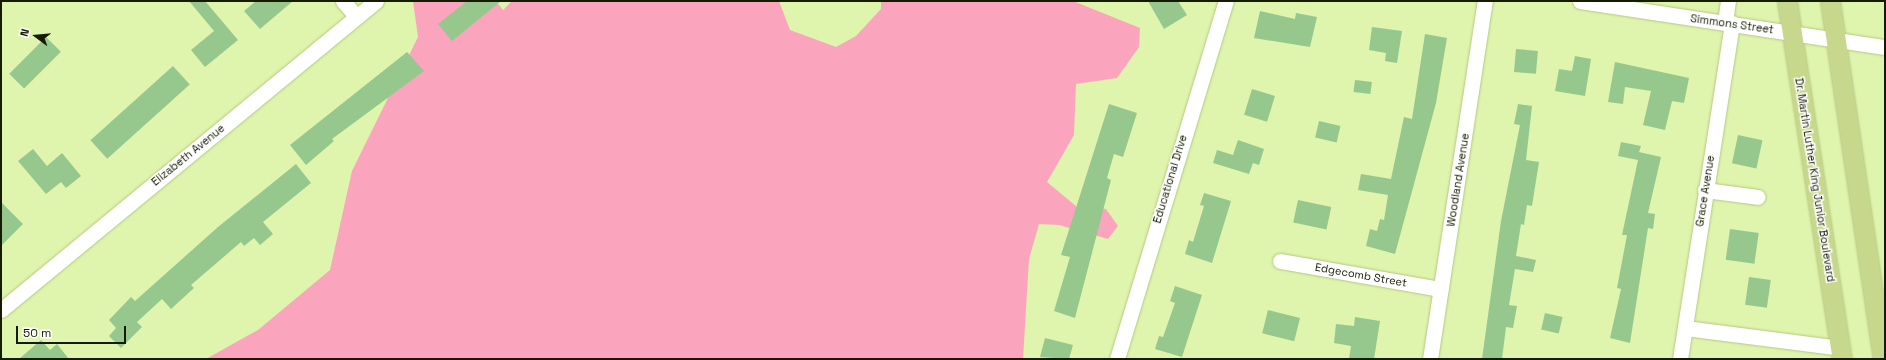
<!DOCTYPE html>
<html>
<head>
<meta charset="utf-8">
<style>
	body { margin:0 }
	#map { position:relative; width:1886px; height:360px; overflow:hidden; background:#dff4ac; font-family:"Space Grotesk",sans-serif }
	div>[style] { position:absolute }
	.green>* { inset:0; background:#fba4bd }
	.building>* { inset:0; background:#96c88e; transform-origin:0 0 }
	.roads { filter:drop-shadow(0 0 1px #b5c882) drop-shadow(0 0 1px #b5c882) }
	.minor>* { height:15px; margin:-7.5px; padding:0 7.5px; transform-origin:7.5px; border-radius:7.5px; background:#fff }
	.major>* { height:19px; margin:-9.5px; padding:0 9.5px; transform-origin:9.5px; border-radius:9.5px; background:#c7d88d }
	span { translate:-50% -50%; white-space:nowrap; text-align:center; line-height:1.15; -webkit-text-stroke:3px #fff; paint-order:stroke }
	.street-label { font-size:11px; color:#151b01 }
	.frame { position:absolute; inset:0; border:2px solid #151b01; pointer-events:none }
	.north { position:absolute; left:16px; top:16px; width:40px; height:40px; -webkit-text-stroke:3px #fff; paint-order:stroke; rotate:286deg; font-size:11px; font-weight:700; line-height:16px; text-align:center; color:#151b01 }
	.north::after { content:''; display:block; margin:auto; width:14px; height:18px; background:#151b01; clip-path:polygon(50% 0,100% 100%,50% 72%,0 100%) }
	.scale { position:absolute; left:16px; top:326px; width:110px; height:18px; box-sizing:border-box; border:2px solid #151b01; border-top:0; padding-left:5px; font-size:12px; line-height:14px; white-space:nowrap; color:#151b01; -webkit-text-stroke:3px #fff; paint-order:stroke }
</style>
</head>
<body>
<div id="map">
	<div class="green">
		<div style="clip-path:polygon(413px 1px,496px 1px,503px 10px,512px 1px,779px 1px,790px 30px,836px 47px,856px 36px,881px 9px,881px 1px,1073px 1px,1140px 28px,1139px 47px,1117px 78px,1076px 84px,1074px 135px,1047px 182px,1077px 207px,1106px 209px,1118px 226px,1108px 239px,1059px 225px,1039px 224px,1029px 259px,1023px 359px,206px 359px,258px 330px,330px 270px,352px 171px,418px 37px)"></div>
	</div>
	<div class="building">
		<div style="clip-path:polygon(189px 1px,205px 1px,238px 40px,205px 67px,191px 50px,214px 31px)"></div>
		<div style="clip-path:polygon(256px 1px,293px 1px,260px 29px,244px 11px)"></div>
		<div style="clip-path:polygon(467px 1px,501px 1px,452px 41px,438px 24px)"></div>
		<div style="clip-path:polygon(1148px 1px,1178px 1px,1187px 15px,1164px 29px)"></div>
		<div style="clip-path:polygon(1260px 11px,1295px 19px,1296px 13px,1317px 17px,1310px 47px,1254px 38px)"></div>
		<div style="clip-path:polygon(1372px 27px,1402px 31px,1397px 63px,1385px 61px,1386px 53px,1369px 50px)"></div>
		<div style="clip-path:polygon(1425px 34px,1447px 38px,1436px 103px,1395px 254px,1366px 246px,1370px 229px,1377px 231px,1380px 219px,1384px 220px,1388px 195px,1358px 190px,1361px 174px,1391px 179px,1404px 117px,1412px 119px)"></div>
		<div style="left:46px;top:37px;width:21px;height:52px;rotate:45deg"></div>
		<div style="left:1516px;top:49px;width:22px;height:23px;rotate:5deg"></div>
		<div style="clip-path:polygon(407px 52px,424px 71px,332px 139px,334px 141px,306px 165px,290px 145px)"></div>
		<div style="clip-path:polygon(1575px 56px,1591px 59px,1585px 96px,1555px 91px,1559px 69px,1572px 71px)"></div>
		<div style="clip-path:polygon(1615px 62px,1689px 78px,1684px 103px,1672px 101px,1665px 130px,1643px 125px,1651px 91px,1625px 87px,1623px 104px,1608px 102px)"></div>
		<div style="left:173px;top:66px;width:25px;height:111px;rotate:48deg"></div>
		<div style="left:1355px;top:80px;width:17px;height:12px;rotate:7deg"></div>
		<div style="left:1252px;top:89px;width:24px;height:27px;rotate:17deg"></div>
		<div style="clip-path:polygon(1109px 104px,1137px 113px,1123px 157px,1114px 154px,1107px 178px,1111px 180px,1075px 318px,1054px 311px,1070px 257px,1061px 255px)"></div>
		<div style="clip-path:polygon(1518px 104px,1532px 106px,1526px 160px,1539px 162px,1532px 206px,1527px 205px,1524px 225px,1521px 224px,1516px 256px,1536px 260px,1533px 272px,1515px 269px,1509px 305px,1517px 306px,1513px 328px,1506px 327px,1502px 359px,1482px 359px,1501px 221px,1520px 125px,1514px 124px)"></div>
		<div style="left:1319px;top:121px;width:22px;height:17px;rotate:13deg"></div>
		<div style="left:1738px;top:135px;width:25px;height:29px;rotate:12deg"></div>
		<div style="clip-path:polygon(1238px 140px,1264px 149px,1259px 165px,1253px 163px,1249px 174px,1213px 163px,1217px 150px,1233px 155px)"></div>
		<div style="clip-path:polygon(1621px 142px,1641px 146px,1639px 152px,1661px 157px,1648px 213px,1655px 214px,1653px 229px,1648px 228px,1630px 343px,1610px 338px,1621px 289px,1617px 288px,1627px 235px,1622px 235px,1638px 160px,1618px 156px)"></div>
		<div style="clip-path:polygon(33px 149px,47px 166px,62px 153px,81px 176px,66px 188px,61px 182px,46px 194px,18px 161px)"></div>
		<div style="clip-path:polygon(296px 164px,311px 183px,263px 222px,273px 234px,260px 245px,254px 238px,244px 246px,241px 242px,191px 285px,194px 288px,171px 309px,162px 299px,137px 322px,142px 327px,121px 348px,109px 336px,116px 328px,109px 320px,131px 297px,135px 301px,218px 227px)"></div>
		<div style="clip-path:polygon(1204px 193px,1231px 201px,1212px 263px,1185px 254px,1189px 240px,1193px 242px,1204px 206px,1200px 205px)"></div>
		<div style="left:1298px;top:200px;width:34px;height:23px;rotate:12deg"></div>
		<div style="clip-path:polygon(1px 202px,23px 224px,1px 246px)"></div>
		<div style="left:1730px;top:229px;width:29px;height:31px;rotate:8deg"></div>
		<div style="left:1749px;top:277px;width:22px;height:28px;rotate:8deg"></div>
		<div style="clip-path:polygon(1175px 286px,1202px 295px,1182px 357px,1155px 349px,1159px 336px,1163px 337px,1175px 303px,1170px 301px)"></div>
		<div style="left:1268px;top:310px;width:33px;height:24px;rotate:14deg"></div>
		<div style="left:1545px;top:313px;width:18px;height:17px;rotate:13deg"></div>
		<div style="clip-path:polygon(1355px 317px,1380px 321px,1374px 359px,1349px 359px,1351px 346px,1334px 343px,1336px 324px,1354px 326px)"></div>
		<div style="clip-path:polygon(1045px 338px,1073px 345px,1069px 359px,1040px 357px)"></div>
		<div style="clip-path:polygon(41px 340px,50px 350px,57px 344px,69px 359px,19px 359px)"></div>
	</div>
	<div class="roads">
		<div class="minor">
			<div style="left:343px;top:1px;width:21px;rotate:49deg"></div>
			<div style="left:1580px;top:1px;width:308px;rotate:8.6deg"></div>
			<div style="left:1725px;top:22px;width:21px;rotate:-82deg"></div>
			<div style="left:1705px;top:190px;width:53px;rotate:7.5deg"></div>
			<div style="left:1280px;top:261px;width:163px;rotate:9.9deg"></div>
			<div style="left:1px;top:310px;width:486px;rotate:-39.5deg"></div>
			<div style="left:1685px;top:328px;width:157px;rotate:7.3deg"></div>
			<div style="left:1117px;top:359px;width:374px;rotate:-73.1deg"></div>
			<div style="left:1430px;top:359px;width:362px;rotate:-81.3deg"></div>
			<div style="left:1680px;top:359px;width:340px;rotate:-81.2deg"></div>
		</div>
		<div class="major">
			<div style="left:1787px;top:1px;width:362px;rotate:81.3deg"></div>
			<div style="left:1830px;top:1px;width:362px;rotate:81.6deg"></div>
		</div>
	</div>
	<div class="street-label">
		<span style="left:1732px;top:24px;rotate:8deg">Simmons Street</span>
		<span style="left:188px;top:155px;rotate:-39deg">Elizabeth Avenue</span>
		<span style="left:1170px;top:179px;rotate:-73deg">Educational Drive</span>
		<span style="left:1458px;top:180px;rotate:-81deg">Woodland Avenue</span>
		<span style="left:1815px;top:180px;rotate:81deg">Dr. Martin Luther King Junior Boulevard</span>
		<span style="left:1705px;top:191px;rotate:-81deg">Grace Avenue</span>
		<span style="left:1361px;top:275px;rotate:10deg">Edgecomb Street</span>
	</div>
	<div class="frame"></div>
	<div class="north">N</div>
	<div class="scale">50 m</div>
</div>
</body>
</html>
